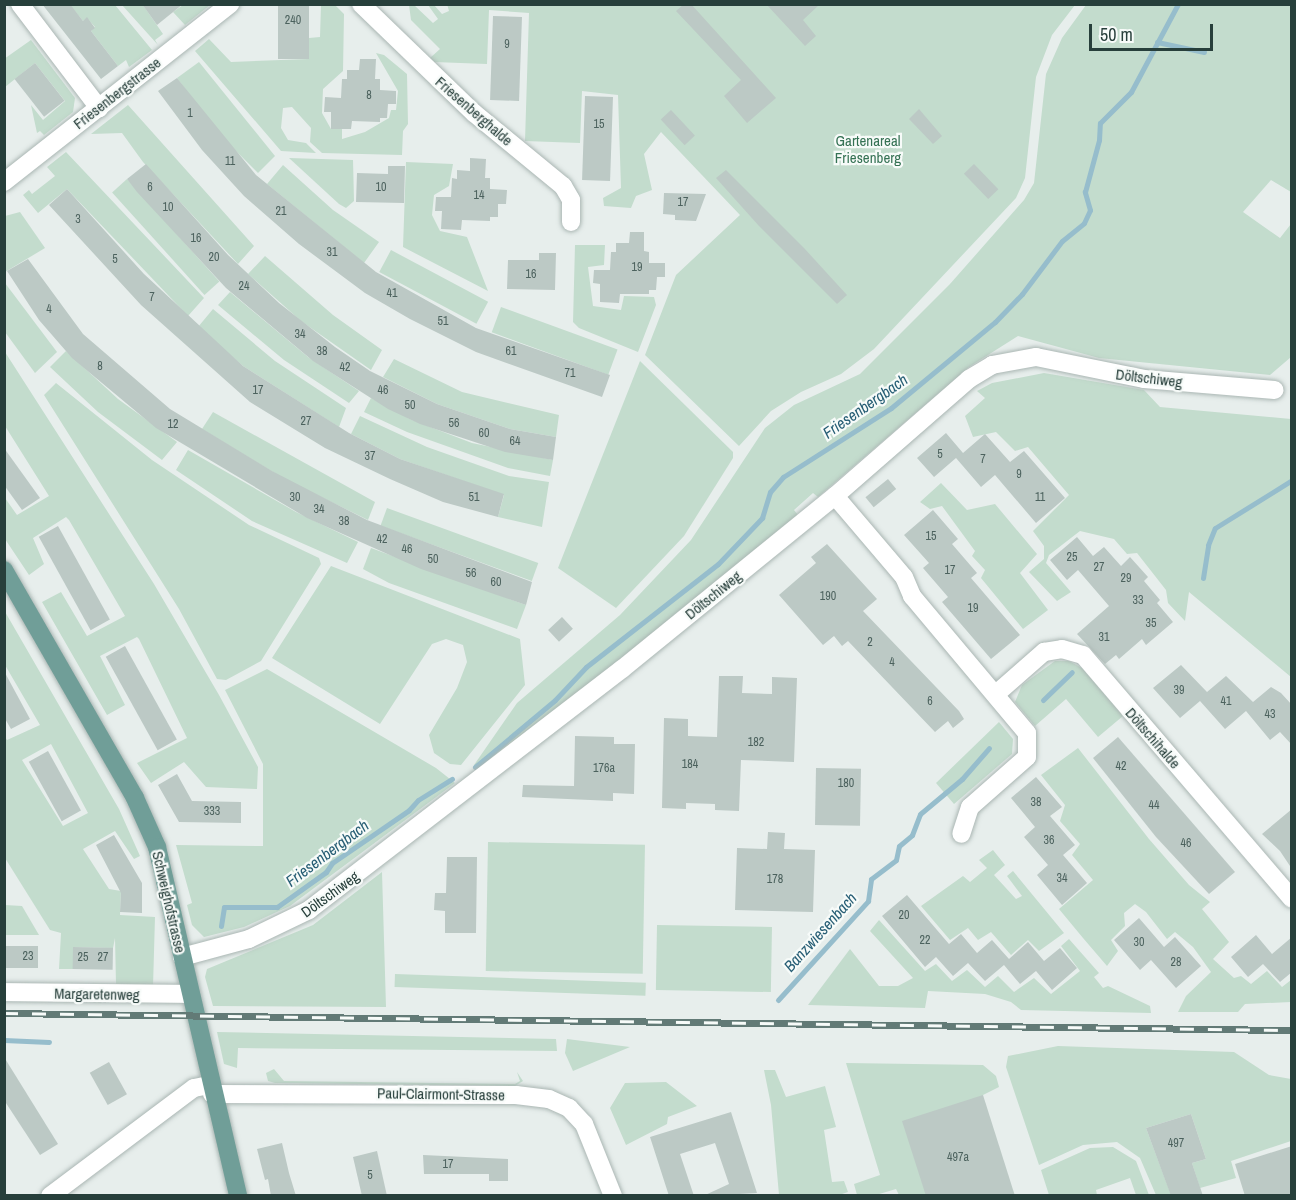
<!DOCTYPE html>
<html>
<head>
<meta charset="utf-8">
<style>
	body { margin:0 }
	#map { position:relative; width:1296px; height:1200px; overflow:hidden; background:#e7eeec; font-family:"Archivo Narrow",sans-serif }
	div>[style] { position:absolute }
	.green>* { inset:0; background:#c3dccd; transform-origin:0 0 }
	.stream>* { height:5px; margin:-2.5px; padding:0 2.5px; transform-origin:2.5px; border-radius:2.5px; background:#96bdcc }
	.building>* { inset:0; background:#bcc9c5; transform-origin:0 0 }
	.roads { filter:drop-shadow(0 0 2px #aab6b3) drop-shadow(0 0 2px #aab6b3) }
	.minor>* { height:18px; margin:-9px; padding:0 9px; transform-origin:9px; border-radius:9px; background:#fff }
	.major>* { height:18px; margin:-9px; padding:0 9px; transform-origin:9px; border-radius:9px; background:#709e98 }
	.rail>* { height:7px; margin-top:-3.5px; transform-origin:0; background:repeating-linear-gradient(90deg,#f7fbf9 0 14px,#627a76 0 28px); box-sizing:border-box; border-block:2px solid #627a76 }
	span { translate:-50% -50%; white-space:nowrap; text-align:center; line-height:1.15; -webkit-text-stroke:4.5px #f7fbf9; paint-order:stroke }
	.number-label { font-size:12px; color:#4c625e }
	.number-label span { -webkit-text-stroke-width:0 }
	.street-label { font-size:15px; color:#273f3b }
	.park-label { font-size:15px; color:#357254 }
	.water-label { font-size:16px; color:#275e75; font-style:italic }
	.frame { position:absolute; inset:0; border:6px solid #273f3b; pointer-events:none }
	.scale { position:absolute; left:1089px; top:24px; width:124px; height:27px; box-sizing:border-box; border:3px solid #273f3b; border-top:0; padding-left:8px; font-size:18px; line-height:21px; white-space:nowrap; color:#273f3b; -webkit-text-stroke:4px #f7fbf9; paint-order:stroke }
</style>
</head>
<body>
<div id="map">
	<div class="green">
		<div style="clip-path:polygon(447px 4px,1075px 5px,1052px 35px,1036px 77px,1025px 178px,1016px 198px,874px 349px,841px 374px,801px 392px,771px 411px,739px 446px,645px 355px,676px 275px,740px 215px,661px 132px,644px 154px,652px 190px,636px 196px,631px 208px,604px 206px,603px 198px,621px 188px,618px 95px,582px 91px,580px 143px,525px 141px,529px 13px,489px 10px,487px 64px,434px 62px,430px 58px,440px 49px,411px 20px,409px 5px,414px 5px,433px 23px,438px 19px,428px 5px,434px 5px,442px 14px,449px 11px)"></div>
		<div style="clip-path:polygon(70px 5px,115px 5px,152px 50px,129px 67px,126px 60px,118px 66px,91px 31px,95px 27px,87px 18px,83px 21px)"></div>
		<div style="clip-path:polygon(122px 5px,143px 5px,163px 34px,155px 40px,158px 45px)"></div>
		<div style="clip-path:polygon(183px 5px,183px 4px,210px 5px,185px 25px,173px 12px)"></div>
		<div style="clip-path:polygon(321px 5px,335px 5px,344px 14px,343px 71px,323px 89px,322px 113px,331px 129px,342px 129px,342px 139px,365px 132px,389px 118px,391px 110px,396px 110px,398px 91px,376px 53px,384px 55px,407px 74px,408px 124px,403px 131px,402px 155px,322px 153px,310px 142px,311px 128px,292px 107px,283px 108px,281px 128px,288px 140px,306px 143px,316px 153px,281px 151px,195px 51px,209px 39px,231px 62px,308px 59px,309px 38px,320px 37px)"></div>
		<div style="clip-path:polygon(1086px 5px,1291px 5px,1291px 192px,1271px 180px,1243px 212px,1280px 238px,1291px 224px,1291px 357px,1270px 375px,1099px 358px,1018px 336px,969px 367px,818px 497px,813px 493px,794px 510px,798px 515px,693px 602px,479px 771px,474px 765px,517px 703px,620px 615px,691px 540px,765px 428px,794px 405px,860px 374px,950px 284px,1024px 200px,1034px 183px,1046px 74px,1062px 38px)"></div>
		<div style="clip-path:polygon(31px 40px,75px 98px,73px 112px,44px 135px,40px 131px,37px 133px,31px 105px,43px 120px,65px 101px,35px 63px,5px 87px,4px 59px)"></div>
		<div style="clip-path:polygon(199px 62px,275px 156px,258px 173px,221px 136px,177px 78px)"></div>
		<div style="clip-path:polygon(128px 105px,254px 246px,238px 264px,143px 162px,122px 133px,91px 134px)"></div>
		<div style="clip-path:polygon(66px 152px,204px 298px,188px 316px,67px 189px,38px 213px,23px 195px,29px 190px,32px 194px,55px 176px,47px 167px)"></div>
		<div style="clip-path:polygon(289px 158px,353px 160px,354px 201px,346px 208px,339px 204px)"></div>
		<div style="clip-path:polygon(406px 162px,453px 164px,449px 186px,434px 195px,432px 215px,440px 231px,467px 237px,488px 291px,403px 247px)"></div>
		<div style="clip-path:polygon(283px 165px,333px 210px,379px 242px,364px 263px,267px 184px)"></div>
		<div style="left:127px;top:179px;width:138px;height:20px;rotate:48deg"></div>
		<div style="clip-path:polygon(20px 212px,45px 248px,5px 272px,5px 216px)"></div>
		<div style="clip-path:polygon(575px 245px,605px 245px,604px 265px,588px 267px,593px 306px,621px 310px,624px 296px,654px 297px,656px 305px,638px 352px,579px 328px,573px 322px)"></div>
		<div style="left:391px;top:250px;width:110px;height:25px;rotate:28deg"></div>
		<div style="clip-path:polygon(265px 256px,333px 315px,382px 350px,371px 370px,301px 321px,248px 274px)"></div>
		<div style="clip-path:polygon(5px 283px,57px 352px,35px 373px,5px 332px)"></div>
		<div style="clip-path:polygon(230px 292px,308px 357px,359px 391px,349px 403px,284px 360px,218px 305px)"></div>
		<div style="left:501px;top:307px;width:124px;height:27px;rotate:20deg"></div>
		<div style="clip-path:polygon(213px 309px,275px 361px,346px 408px,339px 427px,243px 366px,198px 327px)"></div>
		<div style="clip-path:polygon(66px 351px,118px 399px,177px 442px,162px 460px,98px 412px,50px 367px)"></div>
		<div style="clip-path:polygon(5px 352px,154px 584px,219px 695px,258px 767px,257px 789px,206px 787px,184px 762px,151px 783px,137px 763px,187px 738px,139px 639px,137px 637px,100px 656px,125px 705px,107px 715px,42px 602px,61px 592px,87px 636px,125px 616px,69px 520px,66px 517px,33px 538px,44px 564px,29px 575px,5px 539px,5px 498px,17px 515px,49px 496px,5px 426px)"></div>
		<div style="clip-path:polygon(394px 359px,462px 392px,559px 415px,556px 437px,510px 429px,437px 404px,383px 377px)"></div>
		<div style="clip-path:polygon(640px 361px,733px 452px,733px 458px,684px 536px,616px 608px,558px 568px)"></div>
		<div style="clip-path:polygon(1044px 373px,1144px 390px,1160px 407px,1291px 419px,1291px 677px,1189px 592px,1185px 621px,1168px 603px,1166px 590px,1137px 553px,1127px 554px,1114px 539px,1080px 531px,1049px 555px,1046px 563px,1071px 592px,1057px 601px,1029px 572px,1044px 559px,1044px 546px,1033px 531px,1069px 495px,1028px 447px,1015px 451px,996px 432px,973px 437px,965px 416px,985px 398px,977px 391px,992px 383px)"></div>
		<div style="clip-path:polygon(56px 383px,152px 460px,249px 525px,319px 558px,321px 564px,261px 661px,226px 680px,217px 679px,179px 609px,44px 395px)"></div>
		<div style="clip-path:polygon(371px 398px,412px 420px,472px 443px,553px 460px,550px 476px,508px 468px,407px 432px,364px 412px)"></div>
		<div style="clip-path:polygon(213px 412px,375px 502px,368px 520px,283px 478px,202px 429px)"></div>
		<div style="clip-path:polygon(360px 416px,427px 447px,509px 476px,549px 482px,542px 527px,498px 517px,504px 495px,400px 459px,351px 434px)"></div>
		<div style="clip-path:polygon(188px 450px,296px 512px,358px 542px,347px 563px,252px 521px,176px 470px)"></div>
		<div style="clip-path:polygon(941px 483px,967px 510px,995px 504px,1037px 554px,1020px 573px,1048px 610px,1023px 629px,981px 578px,985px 570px,972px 556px,975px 551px,942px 506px,930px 509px,920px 502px)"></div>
		<div style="left:387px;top:508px;width:161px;height:19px;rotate:20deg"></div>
		<div style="clip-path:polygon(371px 548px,526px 605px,517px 629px,389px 583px,363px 569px)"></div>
		<div style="clip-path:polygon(331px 566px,520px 639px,525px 685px,461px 765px,450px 764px,434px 753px,429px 735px,457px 688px,467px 662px,463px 645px,446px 639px,432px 644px,380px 724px,272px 658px)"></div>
		<div style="clip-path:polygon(evenodd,4px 610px,119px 809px,140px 856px,134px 859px,115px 831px,83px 849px,109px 889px,121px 891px,120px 915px,155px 917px,153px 987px,116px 984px,115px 938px,113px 948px,74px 947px,73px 969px,59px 969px,61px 933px,50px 930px,5px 858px,5px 737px,7px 740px,40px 725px,5px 665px,4px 610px,51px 744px,88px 813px,63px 826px,22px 760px,51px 744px)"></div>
		<div style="clip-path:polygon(1055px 661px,1069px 661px,1082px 668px,1123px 716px,1098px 737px,1066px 699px,1035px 726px,1015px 702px,1022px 685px)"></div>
		<div style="clip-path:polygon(267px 669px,436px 768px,455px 783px,290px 906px,244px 927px,204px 937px,192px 925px,187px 905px,192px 903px,176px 845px,263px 846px,263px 764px,225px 690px)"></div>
		<div style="clip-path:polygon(999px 722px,1013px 739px,1012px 754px,954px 804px,936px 783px)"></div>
		<div style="clip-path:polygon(1078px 748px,1149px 839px,1189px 885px,1210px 902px,1202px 909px,1229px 942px,1213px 959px,1234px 978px,1241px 976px,1251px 984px,1267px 971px,1282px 987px,1291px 980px,1291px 1002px,1245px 1004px,1238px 1012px,1178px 1012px,1186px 996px,1211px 972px,1193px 947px,1175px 932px,1167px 939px,1146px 912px,1135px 904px,1124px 913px,1125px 926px,1111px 940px,1118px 951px,1107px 966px,1083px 938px,1059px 909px,1093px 880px,1072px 855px,1080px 844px,1060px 821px,1065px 805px,1041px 775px)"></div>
		<div style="left:488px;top:842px;width:157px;height:129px;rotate:1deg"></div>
		<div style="clip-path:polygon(993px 850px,1005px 865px,994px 875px,1016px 899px,1022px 896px,1007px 876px,1013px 871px,1064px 933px,1039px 951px,1028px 940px,1011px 955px,991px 932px,978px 940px,968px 928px,950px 940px,921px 906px,963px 876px,970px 882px,987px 868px,979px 860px)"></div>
		<div style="clip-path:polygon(382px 872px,386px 1007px,213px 1006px,205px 977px,207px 969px,313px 925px)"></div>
		<div style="clip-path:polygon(5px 905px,22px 906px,39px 935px,5px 935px)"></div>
		<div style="clip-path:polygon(879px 920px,925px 971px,936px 964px,952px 981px,967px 970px,985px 987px,998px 976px,1014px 992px,1034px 978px,1051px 994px,1080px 971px,1061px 946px,1069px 939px,1099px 973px,1094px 977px,1103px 988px,1108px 986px,1150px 1006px,1151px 1013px,1021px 1010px,1011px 1002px,985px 994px,928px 991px,925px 1008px,808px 1005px,850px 949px,879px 986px,898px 986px,913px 978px,870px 931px)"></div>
		<div style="left:657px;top:925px;width:115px;height:65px;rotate:1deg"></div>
		<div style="left:395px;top:974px;width:251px;height:13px;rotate:2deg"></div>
		<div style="clip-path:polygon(217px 1032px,556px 1039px,557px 1051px,238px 1048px,237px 1068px,224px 1064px)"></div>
		<div style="clip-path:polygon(567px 1039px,630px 1047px,573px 1071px,565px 1053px)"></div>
		<div style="clip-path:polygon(1058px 1046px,1234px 1052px,1269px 1075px,1291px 1079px,1291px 1141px,1231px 1161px,1236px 1178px,1200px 1188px,1192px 1163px,1206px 1159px,1191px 1114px,1146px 1128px,1171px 1195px,1156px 1195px,1140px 1158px,1117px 1142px,1083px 1145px,1039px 1165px,1006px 1067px,1008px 1056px)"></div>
		<div style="clip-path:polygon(846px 1063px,983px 1065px,996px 1076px,999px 1087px,983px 1095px,926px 1195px,899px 1195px,896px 1189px,876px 1195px,857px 1195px,854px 1184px,880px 1175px)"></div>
		<div style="clip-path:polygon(274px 1069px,284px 1081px,515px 1084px,520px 1081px,517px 1072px,523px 1081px,515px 1086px,275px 1083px,268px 1081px,266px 1073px)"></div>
		<div style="clip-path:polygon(764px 1070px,775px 1070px,786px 1097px,825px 1086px,836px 1127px,824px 1130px,832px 1182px,844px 1181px,848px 1192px,839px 1195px,779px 1195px,771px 1105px)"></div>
		<div style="clip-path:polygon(666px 1082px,697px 1106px,668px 1117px,667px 1124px,626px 1145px,610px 1108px,625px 1083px)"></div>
		<div style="clip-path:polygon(1113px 1147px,1136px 1161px,1149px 1195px,1136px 1195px,1130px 1178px,1096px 1190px,1097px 1195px,1049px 1195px,1041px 1170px,1090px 1148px)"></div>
	</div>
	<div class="stream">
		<div style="left:1157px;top:42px;width:48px;rotate:12deg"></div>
		<div style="left:1203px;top:578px;width:33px;rotate:-81deg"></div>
		<div style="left:1208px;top:545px;width:18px;rotate:-68deg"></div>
		<div style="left:1215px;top:528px;width:91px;rotate:-31.9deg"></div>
		<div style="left:1043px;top:700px;width:40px;rotate:-44deg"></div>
		<div style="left:475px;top:767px;width:104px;rotate:-39.9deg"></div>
		<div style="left:555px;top:700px;width:45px;rotate:-46.8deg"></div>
		<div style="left:586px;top:667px;width:167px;rotate:-38deg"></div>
		<div style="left:718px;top:564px;width:64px;rotate:-46.3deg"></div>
		<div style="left:762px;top:518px;width:27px;rotate:-73deg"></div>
		<div style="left:770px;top:492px;width:20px;rotate:-49deg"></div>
		<div style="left:783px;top:477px;width:128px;rotate:-32.6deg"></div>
		<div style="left:891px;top:408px;width:135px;rotate:-39.6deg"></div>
		<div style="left:995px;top:322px;width:39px;rotate:-46deg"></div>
		<div style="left:1022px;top:294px;width:66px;rotate:-53deg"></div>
		<div style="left:1062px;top:241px;width:28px;rotate:-39deg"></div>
		<div style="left:1084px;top:223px;width:14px;rotate:-65deg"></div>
		<div style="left:1090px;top:210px;width:19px;rotate:-106deg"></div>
		<div style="left:1085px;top:192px;width:54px;rotate:-74.9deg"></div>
		<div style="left:1099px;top:140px;width:17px;rotate:-87deg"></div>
		<div style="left:1100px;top:123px;width:44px;rotate:-45deg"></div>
		<div style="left:1131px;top:92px;width:100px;rotate:-61.9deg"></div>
		<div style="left:221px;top:926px;width:19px;rotate:-81deg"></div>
		<div style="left:224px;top:907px;width:53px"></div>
		<div style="left:277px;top:907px;width:60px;rotate:-35.5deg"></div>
		<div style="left:326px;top:872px;width:11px;rotate:-56deg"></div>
		<div style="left:332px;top:863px;width:93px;rotate:-34.5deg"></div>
		<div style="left:409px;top:810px;width:13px;rotate:-48deg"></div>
		<div style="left:418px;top:800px;width:40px;rotate:-32deg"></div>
		<div style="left:778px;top:1000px;width:134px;rotate:-47.7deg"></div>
		<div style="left:868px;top:901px;width:22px;rotate:-82deg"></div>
		<div style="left:871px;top:879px;width:31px;rotate:-37deg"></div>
		<div style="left:896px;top:860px;width:14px;rotate:-78deg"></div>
		<div style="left:899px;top:846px;width:17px;rotate:-40deg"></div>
		<div style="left:912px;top:835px;width:22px;rotate:-69deg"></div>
		<div style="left:920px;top:814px;width:55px;rotate:-39.8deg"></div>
		<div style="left:962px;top:779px;width:41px;rotate:-48.9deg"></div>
		<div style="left:4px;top:1040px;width:45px;rotate:2.5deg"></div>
	</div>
	<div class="building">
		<div style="clip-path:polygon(42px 4px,70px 4px,83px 21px,87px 17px,95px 28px,91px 31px,118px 66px,101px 79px)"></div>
		<div style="clip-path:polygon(142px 4px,183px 4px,157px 25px)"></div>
		<div style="left:278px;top:4px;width:31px;height:55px"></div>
		<div style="clip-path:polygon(684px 4px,691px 4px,776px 98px,747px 123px,724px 96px,741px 80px,676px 11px)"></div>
		<div style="clip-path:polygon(766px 4px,820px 4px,803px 20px,816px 36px,805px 46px)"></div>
		<div style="left:493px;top:16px;width:29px;height:84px;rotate:2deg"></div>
		<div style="clip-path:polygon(360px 59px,376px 59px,375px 79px,380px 79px,380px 90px,396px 91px,396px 104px,388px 104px,387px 118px,380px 118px,380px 122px,352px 121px,351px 129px,331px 129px,331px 112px,324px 112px,325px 97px,341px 98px,342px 79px,347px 79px,347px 70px,359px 70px)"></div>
		<div style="left:35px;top:63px;width:48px;height:26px;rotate:52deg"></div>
		<div style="clip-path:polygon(177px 78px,256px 175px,376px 272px,476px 328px,610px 375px,602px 397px,476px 352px,410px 319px,365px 293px,299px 244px,244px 196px,202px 150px,158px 91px)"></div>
		<div style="left:585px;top:96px;width:28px;height:84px;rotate:2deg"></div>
		<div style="clip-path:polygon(919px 109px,942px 136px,933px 144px,909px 119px)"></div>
		<div style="left:671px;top:110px;width:35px;height:14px;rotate:47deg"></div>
		<div style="clip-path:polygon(470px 158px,486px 159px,485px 178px,490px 178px,490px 189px,507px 190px,506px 204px,498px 204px,498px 217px,490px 217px,490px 221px,462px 220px,461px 230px,441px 229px,442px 211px,435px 211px,436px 197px,451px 197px,452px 178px,457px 179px,457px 170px,470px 171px)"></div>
		<div style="clip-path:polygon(146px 164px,228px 255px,279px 303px,335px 347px,370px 371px,437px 404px,510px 429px,556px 437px,553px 460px,505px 452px,420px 424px,388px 409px,313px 361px,226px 288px,137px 192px,127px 179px)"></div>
		<div style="left:974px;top:164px;width:35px;height:14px;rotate:46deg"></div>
		<div style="clip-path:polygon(388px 166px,405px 166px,404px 203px,356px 202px,357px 173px,388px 174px)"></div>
		<div style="clip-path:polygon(726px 170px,804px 248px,847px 295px,837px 304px,759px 226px,716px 178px)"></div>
		<div style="clip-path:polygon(67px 189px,144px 274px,243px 366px,349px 433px,400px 459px,504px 494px,498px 517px,443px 502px,390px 479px,325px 448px,250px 402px,141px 305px,49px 205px)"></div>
		<div style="clip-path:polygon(664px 193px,706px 194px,696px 221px,675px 220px,675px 215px,663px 214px)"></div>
		<div style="clip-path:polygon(630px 232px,644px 232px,644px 251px,649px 252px,649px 263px,665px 263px,665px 277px,657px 277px,656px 290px,649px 290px,649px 294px,620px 294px,619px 303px,600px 302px,600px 284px,593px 283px,594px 270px,610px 270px,611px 252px,616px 252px,616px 243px,629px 243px)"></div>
		<div style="clip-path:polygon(539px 253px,556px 253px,555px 290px,507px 289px,508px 260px,539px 260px)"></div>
		<div style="clip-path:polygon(28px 259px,83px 334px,170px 409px,272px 471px,367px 520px,532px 582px,526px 605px,421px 569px,307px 518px,156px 428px,72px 358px,39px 320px,7px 271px)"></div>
		<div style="clip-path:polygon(946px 433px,963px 453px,985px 434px,1010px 462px,1024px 451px,1065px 498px,1036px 523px,995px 475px,981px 487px,956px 458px,934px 477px,917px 458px)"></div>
		<div style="clip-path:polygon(4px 448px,40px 498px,22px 510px,4px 485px)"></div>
		<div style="left:888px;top:479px;width:13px;height:29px;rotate:51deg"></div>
		<div style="clip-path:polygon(933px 510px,958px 539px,952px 544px,977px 573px,971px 578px,1020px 635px,991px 659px,942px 602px,948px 597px,923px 568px,929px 563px,904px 535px)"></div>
		<div style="left:58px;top:526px;width:107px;height:22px;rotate:61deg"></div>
		<div style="clip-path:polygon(1077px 537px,1093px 556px,1104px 547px,1121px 566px,1130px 557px,1148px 577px,1144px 581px,1160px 600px,1157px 603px,1173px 622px,1146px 645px,1142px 639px,1119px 659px,1116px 655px,1105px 664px,1077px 634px,1109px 606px,1078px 570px,1067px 580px,1050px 560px)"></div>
		<div style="clip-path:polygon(827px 544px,877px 599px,863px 611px,959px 711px,964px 719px,953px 728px,948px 721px,935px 732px,848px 641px,842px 646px,834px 636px,823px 645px,779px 595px,816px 563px,811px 557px)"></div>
		<div style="left:562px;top:617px;width:16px;height:19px;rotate:47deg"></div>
		<div style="left:125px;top:646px;width:107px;height:22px;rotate:61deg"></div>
		<div style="clip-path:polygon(1181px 665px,1207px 692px,1226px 676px,1253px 702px,1271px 687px,1281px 693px,1292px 705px,1292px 745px,1280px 732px,1270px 740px,1246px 711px,1225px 729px,1200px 701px,1180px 718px,1153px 688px)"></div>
		<div style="clip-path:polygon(4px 671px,30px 719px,11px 729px,4px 717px)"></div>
		<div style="clip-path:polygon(719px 676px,743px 676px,742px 693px,772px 694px,772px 677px,797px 678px,794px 762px,741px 760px,739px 811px,715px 810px,715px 804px,686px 803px,686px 809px,662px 808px,664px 718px,688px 719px,688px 736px,717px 737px)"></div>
		<div style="clip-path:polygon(575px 736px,614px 737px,614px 744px,635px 744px,634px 794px,613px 793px,613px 801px,522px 797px,523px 785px,574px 786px)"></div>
		<div style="clip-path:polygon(1118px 737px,1235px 872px,1209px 894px,1156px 837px,1093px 758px)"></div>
		<div style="left:48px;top:751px;width:68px;height:22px;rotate:61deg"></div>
		<div style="left:816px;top:768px;width:45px;height:57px;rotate:1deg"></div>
		<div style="clip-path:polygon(177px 774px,192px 801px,241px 802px,241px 823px,179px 822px,158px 785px)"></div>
		<div style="clip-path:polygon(1036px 777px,1062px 807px,1050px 816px,1075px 845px,1063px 855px,1087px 883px,1062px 905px,1037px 875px,1048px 865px,1024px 837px,1035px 827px,1011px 798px)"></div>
		<div style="clip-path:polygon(1292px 809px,1292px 869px,1280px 851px,1262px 834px)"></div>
		<div style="clip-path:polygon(768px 832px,785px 833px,784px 849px,815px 850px,813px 912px,735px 910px,737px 848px,767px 849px)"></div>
		<div style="clip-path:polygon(114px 835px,142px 883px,142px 913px,120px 912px,121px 893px,96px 845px)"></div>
		<div style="clip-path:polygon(447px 857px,477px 857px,476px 933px,445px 933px,445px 911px,434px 910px,435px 893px,446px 893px)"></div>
		<div style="clip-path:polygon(907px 895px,949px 944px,961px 934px,977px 953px,992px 940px,1009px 959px,1028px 942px,1044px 961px,1060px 948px,1077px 968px,1052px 990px,1036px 971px,1020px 984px,1004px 965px,985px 981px,968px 963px,953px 976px,936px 957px,925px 967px,882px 916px)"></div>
		<div style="clip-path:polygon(1139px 918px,1164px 947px,1175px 937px,1201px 966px,1176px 988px,1151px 960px,1140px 970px,1114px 940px)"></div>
		<div style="clip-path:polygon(1256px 935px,1272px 954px,1292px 937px,1292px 972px,1280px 982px,1263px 964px,1248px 977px,1231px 957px)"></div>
		<div style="left:4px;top:946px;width:34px;height:22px"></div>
		<div style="left:73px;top:947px;width:40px;height:22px;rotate:1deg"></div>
		<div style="clip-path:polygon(4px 1057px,58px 1144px,40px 1155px,4px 1100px)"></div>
		<div style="left:109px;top:1062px;width:37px;height:22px;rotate:61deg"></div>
		<div style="clip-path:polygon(983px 1095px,1015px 1196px,926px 1196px,902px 1121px)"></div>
		<div style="clip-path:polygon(731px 1112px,757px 1193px,703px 1196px,729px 1184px,715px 1143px,680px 1154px,694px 1196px,669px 1196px,650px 1137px)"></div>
		<div style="clip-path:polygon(1191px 1114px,1206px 1159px,1192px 1163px,1203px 1196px,1171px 1196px,1146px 1128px)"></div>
		<div style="clip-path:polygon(282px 1143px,289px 1173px,296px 1196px,271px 1196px,268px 1179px,265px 1180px,257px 1149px)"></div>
		<div style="clip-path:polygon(1292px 1146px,1292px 1196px,1245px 1196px,1235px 1164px)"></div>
		<div style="clip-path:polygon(377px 1151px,387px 1196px,362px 1196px,353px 1157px)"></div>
		<div style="clip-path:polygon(423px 1155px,508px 1159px,508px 1181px,489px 1181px,489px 1174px,424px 1174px)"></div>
	</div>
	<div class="roads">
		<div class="minor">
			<div style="left:20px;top:4px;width:131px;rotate:52.8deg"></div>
			<div style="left:361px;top:4px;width:157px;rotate:44deg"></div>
			<div style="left:474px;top:113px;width:115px;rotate:39.4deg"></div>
			<div style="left:563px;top:186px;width:16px;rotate:60deg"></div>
			<div style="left:571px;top:200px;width:22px;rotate:90deg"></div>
			<div style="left:4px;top:182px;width:288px;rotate:-38.2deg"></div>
			<div style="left:835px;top:496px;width:106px;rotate:49.6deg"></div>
			<div style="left:904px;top:577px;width:21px;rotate:67deg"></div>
			<div style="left:912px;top:596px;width:179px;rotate:50deg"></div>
			<div style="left:1027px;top:733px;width:24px;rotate:90deg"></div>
			<div style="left:1027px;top:757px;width:76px;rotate:138.7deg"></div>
			<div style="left:970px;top:807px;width:28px;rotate:108deg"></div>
			<div style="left:996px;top:694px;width:64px;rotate:-41.2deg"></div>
			<div style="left:1044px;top:652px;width:18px;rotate:-9deg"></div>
			<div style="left:1062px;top:649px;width:22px;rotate:16deg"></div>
			<div style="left:1083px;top:655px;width:321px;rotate:49.4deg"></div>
			<div style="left:182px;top:957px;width:69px;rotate:-15deg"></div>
			<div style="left:249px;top:939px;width:67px;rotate:-25.8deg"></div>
			<div style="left:309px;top:910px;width:395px;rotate:-37.6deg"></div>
			<div style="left:622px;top:669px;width:274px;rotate:-39.1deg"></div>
			<div style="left:835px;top:496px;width:178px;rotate:-41.1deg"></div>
			<div style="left:969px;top:379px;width:27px;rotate:-31deg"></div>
			<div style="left:992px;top:365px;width:45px;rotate:-10.3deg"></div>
			<div style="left:1036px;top:357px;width:110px;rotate:11.5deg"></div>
			<div style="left:1144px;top:379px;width:131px;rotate:4.8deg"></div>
			<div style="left:4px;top:992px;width:186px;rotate:0.6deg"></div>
			<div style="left:212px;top:1094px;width:304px;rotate:0.2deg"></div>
			<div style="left:516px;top:1095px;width:33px;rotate:7deg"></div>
			<div style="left:549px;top:1099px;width:22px;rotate:24deg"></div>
			<div style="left:569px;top:1108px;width:22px;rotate:47deg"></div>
			<div style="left:584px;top:1124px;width:78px;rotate:68.1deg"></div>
			<div style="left:50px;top:1196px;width:180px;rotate:-36.9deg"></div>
			<div style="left:194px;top:1088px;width:16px;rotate:-11deg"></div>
		</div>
		<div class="major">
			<div style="left:4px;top:570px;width:263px;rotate:60.1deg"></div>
			<div style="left:135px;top:798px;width:54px;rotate:65.8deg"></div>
			<div style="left:157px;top:847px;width:358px;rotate:76.9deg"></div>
		</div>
	</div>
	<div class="rail">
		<div style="left:4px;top:1013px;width:1288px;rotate:0.76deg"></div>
	</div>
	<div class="number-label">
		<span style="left:293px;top:21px">240</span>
		<span style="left:507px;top:45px">9</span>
		<span style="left:369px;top:96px">8</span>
		<span style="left:190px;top:114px">1</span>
		<span style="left:599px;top:125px">15</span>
		<span style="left:230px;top:162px">11</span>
		<span style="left:150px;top:188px">6</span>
		<span style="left:381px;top:188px">10</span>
		<span style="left:479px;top:196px">14</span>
		<span style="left:683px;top:203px">17</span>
		<span style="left:168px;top:208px">10</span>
		<span style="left:281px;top:212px">21</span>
		<span style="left:78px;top:220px">3</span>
		<span style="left:196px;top:239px">16</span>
		<span style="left:332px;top:253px">31</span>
		<span style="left:214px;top:258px">20</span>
		<span style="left:115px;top:260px">5</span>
		<span style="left:637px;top:268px">19</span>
		<span style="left:531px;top:275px">16</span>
		<span style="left:244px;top:287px">24</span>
		<span style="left:392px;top:294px">41</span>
		<span style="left:152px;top:298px">7</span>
		<span style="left:49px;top:310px">4</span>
		<span style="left:443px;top:322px">51</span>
		<span style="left:300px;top:335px">34</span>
		<span style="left:322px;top:352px">38</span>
		<span style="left:511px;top:352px">61</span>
		<span style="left:100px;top:367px">8</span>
		<span style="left:345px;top:368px">42</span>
		<span style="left:570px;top:374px">71</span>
		<span style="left:258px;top:391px">17</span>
		<span style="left:383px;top:391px">46</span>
		<span style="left:410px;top:406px">50</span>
		<span style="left:306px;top:422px">27</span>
		<span style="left:454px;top:424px">56</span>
		<span style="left:173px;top:425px">12</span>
		<span style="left:484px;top:434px">60</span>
		<span style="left:515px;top:442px">64</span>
		<span style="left:940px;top:455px">5</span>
		<span style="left:370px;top:457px">37</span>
		<span style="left:983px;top:460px">7</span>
		<span style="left:1019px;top:475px">9</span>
		<span style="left:295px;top:498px">30</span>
		<span style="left:474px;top:498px">51</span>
		<span style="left:1040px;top:498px">11</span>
		<span style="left:319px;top:510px">34</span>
		<span style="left:344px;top:522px">38</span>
		<span style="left:931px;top:537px">15</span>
		<span style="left:382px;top:540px">42</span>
		<span style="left:407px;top:550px">46</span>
		<span style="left:1072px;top:558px">25</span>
		<span style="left:433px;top:560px">50</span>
		<span style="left:1099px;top:568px">27</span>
		<span style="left:950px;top:571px">17</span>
		<span style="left:471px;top:574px">56</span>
		<span style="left:1126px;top:579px">29</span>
		<span style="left:496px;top:583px">60</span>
		<span style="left:828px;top:597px">190</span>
		<span style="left:1138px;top:601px">33</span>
		<span style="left:973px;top:609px">19</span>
		<span style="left:1151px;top:624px">35</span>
		<span style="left:1104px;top:638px">31</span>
		<span style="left:870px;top:643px">2</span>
		<span style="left:892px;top:663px">4</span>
		<span style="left:1179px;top:691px">39</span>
		<span style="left:930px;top:702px">6</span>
		<span style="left:1226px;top:702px">41</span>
		<span style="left:1270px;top:715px">43</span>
		<span style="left:756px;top:743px">182</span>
		<span style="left:690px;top:765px">184</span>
		<span style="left:1121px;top:767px">42</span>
		<span style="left:604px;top:769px">176a</span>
		<span style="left:846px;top:784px">180</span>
		<span style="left:1036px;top:803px">38</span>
		<span style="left:1154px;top:806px">44</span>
		<span style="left:212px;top:812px">333</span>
		<span style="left:1049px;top:841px">36</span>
		<span style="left:1186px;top:844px">46</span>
		<span style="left:1062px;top:879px">34</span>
		<span style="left:775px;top:880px">178</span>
		<span style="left:904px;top:916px">20</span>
		<span style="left:925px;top:941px">22</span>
		<span style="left:1139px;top:943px">30</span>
		<span style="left:28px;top:957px">23</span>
		<span style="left:83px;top:958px">25</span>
		<span style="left:103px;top:958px">27</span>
		<span style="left:1176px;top:963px">28</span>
		<span style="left:1176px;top:1144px">497</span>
		<span style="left:958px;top:1158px">497a</span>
		<span style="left:448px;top:1165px">17</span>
		<span style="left:370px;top:1176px">5</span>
	</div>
	<div class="street-label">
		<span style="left:117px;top:93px;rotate:-38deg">Friesenbergstrasse</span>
		<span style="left:474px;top:111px;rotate:41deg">Friesenberghalde</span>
		<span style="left:1149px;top:378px;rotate:7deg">Döltschiweg</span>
		<span style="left:713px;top:595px;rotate:-39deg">Döltschiweg</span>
		<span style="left:1153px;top:738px;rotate:49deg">Döltschihalde</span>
		<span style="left:330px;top:894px;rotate:-36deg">Döltschiweg</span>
		<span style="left:169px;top:902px;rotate:77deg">Schweighofstrasse</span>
		<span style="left:97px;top:994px;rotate:1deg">Margaretenweg</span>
		<span style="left:441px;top:1094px;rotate:1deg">Paul-Clairmont-Strasse</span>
	</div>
	<div class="park-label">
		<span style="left:868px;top:149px">Gartenareal<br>Friesenberg</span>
	</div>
	<div class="water-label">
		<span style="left:865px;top:406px;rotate:-35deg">Friesenbergbach</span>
		<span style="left:327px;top:853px;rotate:-37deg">Friesenbergbach</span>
		<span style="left:820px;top:932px;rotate:-48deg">Banzwiesenbach</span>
	</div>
	<div class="frame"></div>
	<div class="scale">50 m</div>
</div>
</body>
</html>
